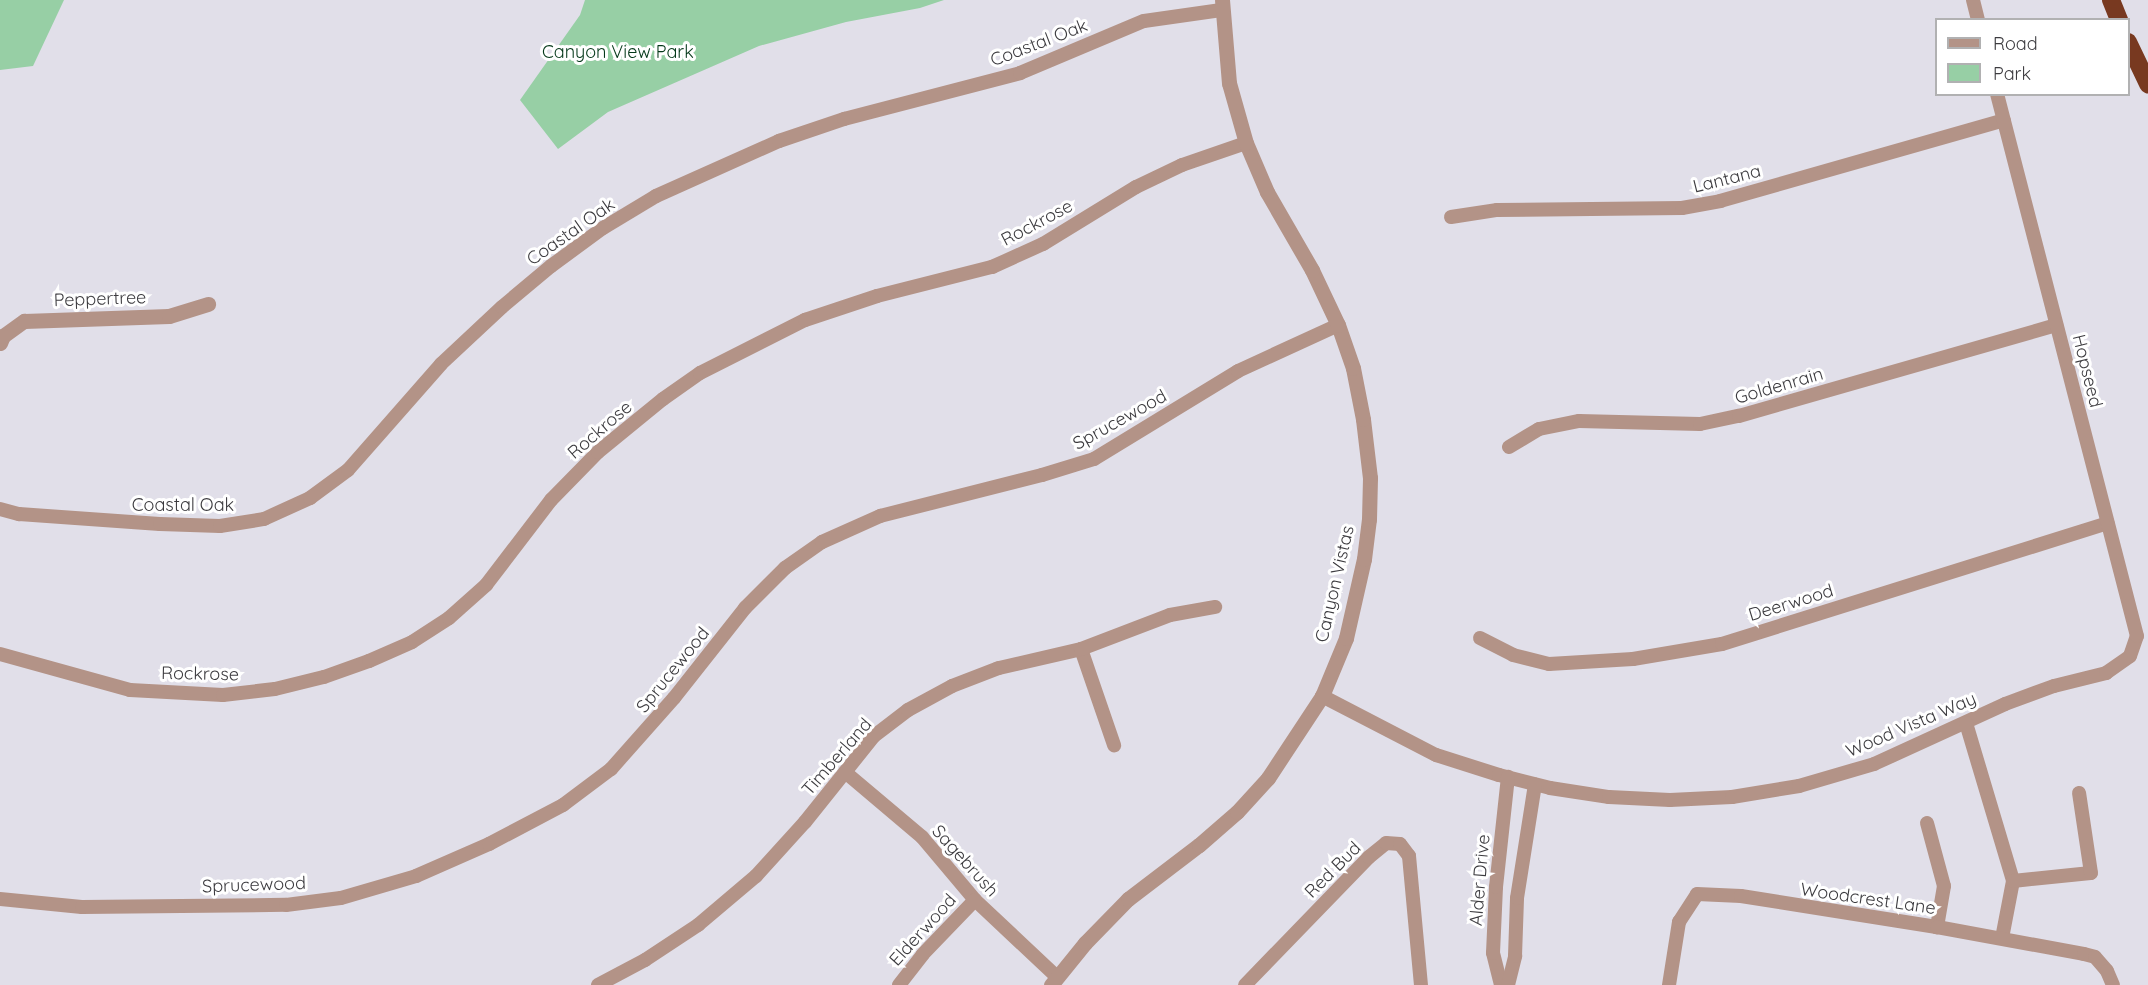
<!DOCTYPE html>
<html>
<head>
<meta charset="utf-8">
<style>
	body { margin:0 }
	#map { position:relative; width:2148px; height:985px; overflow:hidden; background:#e1dfe9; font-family:Quicksand,sans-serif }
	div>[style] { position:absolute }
	.green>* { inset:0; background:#97cfa5 }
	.minor>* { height:14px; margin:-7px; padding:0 7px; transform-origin:7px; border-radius:7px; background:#b39387 }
	.tertiary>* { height:15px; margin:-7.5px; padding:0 7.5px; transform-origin:7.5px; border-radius:7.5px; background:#b39387 }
	.motorway>* { height:18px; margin:-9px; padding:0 9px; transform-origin:9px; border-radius:9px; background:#783920 }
	span { translate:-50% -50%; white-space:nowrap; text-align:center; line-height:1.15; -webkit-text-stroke:6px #fff; paint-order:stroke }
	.street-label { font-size:18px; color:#3c3b3f }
	.park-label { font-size:18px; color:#043819 }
	.legend { position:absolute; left:1935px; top:18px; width:195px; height:78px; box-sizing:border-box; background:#fff; border:2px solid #b1b1b2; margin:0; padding:8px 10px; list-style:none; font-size:18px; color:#3c3b3f }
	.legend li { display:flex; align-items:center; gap:12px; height:30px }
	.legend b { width:30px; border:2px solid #b1b1b2 }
</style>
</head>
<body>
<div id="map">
	<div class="green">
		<div style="clip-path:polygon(0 0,64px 0,33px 66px,0 70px)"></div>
		<div style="clip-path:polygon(585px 0,944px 0,920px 8px,846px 22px,759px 46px,608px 112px,558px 149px,520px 100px,580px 15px)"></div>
	</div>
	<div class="minor">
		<div style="left:1973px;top:0;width:21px;rotate:76deg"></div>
		<div style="left:1451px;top:217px;width:47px;rotate:-8.7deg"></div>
		<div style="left:1497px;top:210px;width:185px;rotate:-0.6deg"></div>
		<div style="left:1682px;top:208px;width:39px;rotate:-10deg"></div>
		<div style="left:1720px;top:201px;width:295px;rotate:-15.9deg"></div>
		<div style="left:1509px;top:447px;width:35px;rotate:-31deg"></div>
		<div style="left:1539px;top:429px;width:41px;rotate:-11.3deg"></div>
		<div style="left:1579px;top:421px;width:121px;rotate:1.4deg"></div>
		<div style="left:1700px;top:424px;width:40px;rotate:-12deg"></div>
		<div style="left:1739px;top:416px;width:330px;rotate:-16deg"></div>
		<div style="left:0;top:509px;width:20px;rotate:15deg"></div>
		<div style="left:19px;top:514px;width:141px;rotate:4.1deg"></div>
		<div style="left:160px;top:524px;width:60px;rotate:1.9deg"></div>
		<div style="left:220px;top:526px;width:45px;rotate:-9deg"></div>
		<div style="left:264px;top:519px;width:51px;rotate:-24.5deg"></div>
		<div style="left:310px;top:498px;width:47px;rotate:-36.4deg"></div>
		<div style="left:348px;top:470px;width:141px;rotate:-48.7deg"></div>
		<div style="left:441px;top:364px;width:83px;rotate:-43.1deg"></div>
		<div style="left:502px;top:307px;width:64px;rotate:-39.9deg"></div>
		<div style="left:551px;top:266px;width:64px;rotate:-36.2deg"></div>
		<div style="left:603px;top:228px;width:62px;rotate:-31.1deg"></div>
		<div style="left:656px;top:196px;width:135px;rotate:-24.1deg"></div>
		<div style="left:779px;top:141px;width:69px;rotate:-18.7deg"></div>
		<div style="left:844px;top:119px;width:182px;rotate:-14.6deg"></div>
		<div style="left:1020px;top:73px;width:134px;rotate:-22.8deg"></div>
		<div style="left:1144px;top:21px;width:78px;rotate:-8.1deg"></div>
		<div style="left:1480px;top:638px;width:37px;rotate:27deg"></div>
		<div style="left:1513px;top:655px;width:37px;rotate:14deg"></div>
		<div style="left:1549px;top:664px;width:84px;rotate:-3.4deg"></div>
		<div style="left:1633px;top:659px;width:90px;rotate:-9.6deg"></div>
		<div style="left:1722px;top:644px;width:404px;rotate:-17.4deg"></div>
		<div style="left:1081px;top:649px;width:102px;rotate:71deg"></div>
		<div style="left:0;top:654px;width:135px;rotate:15.5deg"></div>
		<div style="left:130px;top:690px;width:93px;rotate:3.1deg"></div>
		<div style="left:223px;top:695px;width:52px;rotate:-6.6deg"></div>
		<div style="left:275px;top:689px;width:50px;rotate:-13.8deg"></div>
		<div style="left:324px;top:677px;width:48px;rotate:-19.6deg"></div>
		<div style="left:369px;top:661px;width:47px;rotate:-23.8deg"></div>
		<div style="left:412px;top:642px;width:44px;rotate:-33deg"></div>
		<div style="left:449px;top:618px;width:50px;rotate:-41.7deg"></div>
		<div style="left:486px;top:585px;width:107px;rotate:-52.6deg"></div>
		<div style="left:551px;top:500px;width:67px;rotate:-45.6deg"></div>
		<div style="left:598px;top:452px;width:84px;rotate:-39.2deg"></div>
		<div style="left:663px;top:399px;width:45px;rotate:-35.1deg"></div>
		<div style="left:700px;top:373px;width:118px;rotate:-26.8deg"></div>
		<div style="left:805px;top:320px;width:76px;rotate:-18.4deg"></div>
		<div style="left:877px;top:296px;width:119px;rotate:-14.2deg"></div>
		<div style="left:992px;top:267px;width:56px;rotate:-24.3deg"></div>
		<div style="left:1043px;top:244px;width:109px;rotate:-31.5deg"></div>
		<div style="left:1136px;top:187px;width:51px;rotate:-25.6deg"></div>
		<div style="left:1182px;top:165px;width:68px;rotate:-19deg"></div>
		<div style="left:1322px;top:696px;width:128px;rotate:27.4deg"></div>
		<div style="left:1436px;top:755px;width:66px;rotate:17.6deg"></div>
		<div style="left:1499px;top:775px;width:53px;rotate:14.3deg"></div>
		<div style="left:1550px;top:788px;width:60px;rotate:8.7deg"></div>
		<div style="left:1609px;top:797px;width:61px;rotate:2.8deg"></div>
		<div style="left:1670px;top:800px;width:62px;rotate:-2.8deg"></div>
		<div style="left:1732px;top:797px;width:68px;rotate:-9.3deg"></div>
		<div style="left:1799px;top:786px;width:78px;rotate:-16.3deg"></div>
		<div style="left:1874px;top:764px;width:144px;rotate:-24.6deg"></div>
		<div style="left:2005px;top:704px;width:52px;rotate:-20.2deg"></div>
		<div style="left:2054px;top:686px;width:54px;rotate:-14deg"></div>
		<div style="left:2106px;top:673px;width:29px;rotate:-35deg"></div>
		<div style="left:2130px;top:656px;width:21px;rotate:-71deg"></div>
		<div style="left:2137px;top:636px;width:560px;rotate:-104.48deg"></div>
		<div style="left:1966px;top:723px;width:165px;rotate:73.4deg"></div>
		<div style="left:2013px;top:881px;width:58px;rotate:100.9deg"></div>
		<div style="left:845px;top:772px;width:101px;rotate:40.2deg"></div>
		<div style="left:922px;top:837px;width:82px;rotate:49.9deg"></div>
		<div style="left:975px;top:900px;width:111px;rotate:43.2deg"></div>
		<div style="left:1927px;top:823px;width:65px;rotate:74.9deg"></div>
		<div style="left:1944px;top:886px;width:42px;rotate:99.7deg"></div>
		<div style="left:2013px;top:881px;width:78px;rotate:-5.9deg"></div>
		<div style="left:2091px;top:873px;width:81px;rotate:-98.5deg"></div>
		<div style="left:0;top:899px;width:82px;rotate:5.6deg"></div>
		<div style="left:82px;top:907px;width:204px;rotate:-0.6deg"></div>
		<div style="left:286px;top:905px;width:55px;rotate:-7.3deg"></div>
		<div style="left:341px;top:898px;width:78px;rotate:-16.3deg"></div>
		<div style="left:416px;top:876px;width:80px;rotate:-23.7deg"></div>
		<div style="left:489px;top:844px;width:84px;rotate:-27.8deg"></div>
		<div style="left:563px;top:805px;width:60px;rotate:-36.9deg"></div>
		<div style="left:611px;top:769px;width:95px;rotate:-48.4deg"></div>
		<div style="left:674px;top:698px;width:115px;rotate:-51.7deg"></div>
		<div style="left:745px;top:608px;width:57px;rotate:-45deg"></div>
		<div style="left:785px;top:568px;width:45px;rotate:-35.1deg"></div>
		<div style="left:822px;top:542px;width:64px;rotate:-24.1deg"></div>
		<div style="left:880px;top:516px;width:167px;rotate:-14.2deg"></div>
		<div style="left:1042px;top:475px;width:54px;rotate:-17.1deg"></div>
		<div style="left:1094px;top:459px;width:169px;rotate:-31.4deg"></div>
		<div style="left:1238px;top:371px;width:110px;rotate:-24.7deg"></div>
		<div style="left:598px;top:985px;width:53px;rotate:-28deg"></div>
		<div style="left:645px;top:960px;width:64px;rotate:-33.4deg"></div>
		<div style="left:698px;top:925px;width:76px;rotate:-40.2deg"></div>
		<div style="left:756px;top:876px;width:73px;rotate:-47.8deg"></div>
		<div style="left:805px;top:822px;width:110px;rotate:-51.3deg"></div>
		<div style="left:874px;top:736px;width:43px;rotate:-37.4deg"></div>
		<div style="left:908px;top:710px;width:50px;rotate:-28.6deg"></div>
		<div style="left:952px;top:686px;width:50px;rotate:-21deg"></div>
		<div style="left:999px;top:668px;width:84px;rotate:-13deg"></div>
		<div style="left:1081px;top:649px;width:95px;rotate:-20.9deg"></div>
		<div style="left:1170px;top:615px;width:46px;rotate:-10.1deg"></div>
		<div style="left:899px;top:985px;width:39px;rotate:-52deg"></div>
		<div style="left:923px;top:954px;width:75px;rotate:-46.1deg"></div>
		<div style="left:1245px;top:985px;width:178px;rotate:-45.9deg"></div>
		<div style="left:1369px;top:857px;width:22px;rotate:-39deg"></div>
		<div style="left:1386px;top:843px;width:14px;rotate:4deg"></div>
		<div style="left:1400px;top:844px;width:15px;rotate:53deg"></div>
		<div style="left:1409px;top:856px;width:130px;rotate:84.7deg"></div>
		<div style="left:1501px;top:985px;width:33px;rotate:-104deg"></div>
		<div style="left:1493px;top:953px;width:66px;rotate:-87.4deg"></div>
		<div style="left:1496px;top:887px;width:111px;rotate:-83.8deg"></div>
		<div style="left:1508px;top:985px;width:30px;rotate:-76deg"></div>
		<div style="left:1515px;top:956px;width:58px;rotate:-88deg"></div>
		<div style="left:1517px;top:898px;width:115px;rotate:-81deg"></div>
		<div style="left:1669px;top:985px;width:64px;rotate:-81deg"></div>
		<div style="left:1679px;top:922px;width:33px;rotate:-57deg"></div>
		<div style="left:1697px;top:894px;width:44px;rotate:2.6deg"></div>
		<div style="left:1741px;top:896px;width:198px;rotate:9deg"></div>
		<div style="left:1937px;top:927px;width:149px;rotate:10.4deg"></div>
		<div style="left:2084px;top:954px;width:11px;rotate:15deg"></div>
		<div style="left:2095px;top:957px;width:18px;rotate:49deg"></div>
		<div style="left:2107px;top:971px;width:15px;rotate:67deg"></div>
	</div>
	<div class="tertiary">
		<div style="left:0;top:343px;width:8px;rotate:-67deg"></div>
		<div style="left:3px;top:336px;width:26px;rotate:-36deg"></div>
		<div style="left:24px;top:321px;width:145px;rotate:-2deg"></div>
		<div style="left:169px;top:316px;width:41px;rotate:-17.1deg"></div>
		<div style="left:1051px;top:985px;width:54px;rotate:-51deg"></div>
		<div style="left:1085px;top:943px;width:62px;rotate:-45.7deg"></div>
		<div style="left:1128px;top:899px;width:89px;rotate:-37.3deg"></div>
		<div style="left:1199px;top:845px;width:50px;rotate:-41deg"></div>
		<div style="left:1237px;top:812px;width:46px;rotate:-47.6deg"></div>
		<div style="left:1268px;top:778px;width:98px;rotate:-56.6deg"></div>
		<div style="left:1322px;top:696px;width:63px;rotate:-67.5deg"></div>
		<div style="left:1346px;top:638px;width:81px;rotate:-77.2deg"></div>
		<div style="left:1364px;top:559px;width:40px;rotate:-82.9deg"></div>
		<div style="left:1369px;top:519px;width:41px;rotate:-88.6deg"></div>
		<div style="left:1370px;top:478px;width:59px;rotate:-96.8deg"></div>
		<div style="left:1363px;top:419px;width:52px;rotate:-101.1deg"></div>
		<div style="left:1353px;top:368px;width:46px;rotate:-109.2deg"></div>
		<div style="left:1338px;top:325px;width:61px;rotate:-115.3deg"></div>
		<div style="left:1312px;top:270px;width:90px;rotate:-120deg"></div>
		<div style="left:1267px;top:192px;width:53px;rotate:-113.2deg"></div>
		<div style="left:1246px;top:143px;width:62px;rotate:-105.8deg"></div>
		<div style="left:1229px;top:83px;width:83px;rotate:-94.8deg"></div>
	</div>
	<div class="motorway">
		<div style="left:2111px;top:0;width:22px;rotate:68deg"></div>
		<div style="left:2128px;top:42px;width:47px;rotate:64.5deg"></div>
	</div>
	<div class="street-label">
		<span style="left:1039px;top:43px;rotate:-21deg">Coastal Oak</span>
		<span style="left:1727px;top:179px;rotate:-14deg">Lantana</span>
		<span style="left:1037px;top:223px;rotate:-28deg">Rockrose</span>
		<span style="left:571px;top:232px;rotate:-35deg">Coastal Oak</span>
		<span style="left:100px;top:299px;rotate:-2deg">Peppertree</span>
		<span style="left:2087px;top:371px;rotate:76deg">Hopseed</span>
		<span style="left:1779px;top:386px;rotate:-16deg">Goldenrain</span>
		<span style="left:1120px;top:420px;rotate:-29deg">Sprucewood</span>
		<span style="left:600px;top:430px;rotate:-41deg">Rockrose</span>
		<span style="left:183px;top:505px">Coastal Oak</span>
		<span style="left:1335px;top:584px;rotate:-77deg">Canyon Vistas</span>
		<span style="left:1791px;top:603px;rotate:-17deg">Deerwood</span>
		<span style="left:673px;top:670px;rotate:-51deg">Sprucewood</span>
		<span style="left:200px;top:674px;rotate:1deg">Rockrose</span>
		<span style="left:1911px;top:725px;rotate:-23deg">Wood Vista Way</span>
		<span style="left:837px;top:757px;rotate:-49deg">Timberland</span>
		<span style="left:965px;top:861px;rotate:48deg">Sagebrush</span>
		<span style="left:1333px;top:870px;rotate:-45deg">Red Bud</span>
		<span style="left:1480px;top:880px;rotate:-85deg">Alder Drive</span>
		<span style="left:254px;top:885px;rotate:-2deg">Sprucewood</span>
		<span style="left:1868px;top:899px;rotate:8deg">Woodcrest Lane</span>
		<span style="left:923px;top:930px;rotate:-48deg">Elderwood</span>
	</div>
	<div class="park-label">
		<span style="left:618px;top:52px">Canyon View Park</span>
	</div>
	<ul class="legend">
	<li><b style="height:8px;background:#b39387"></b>Road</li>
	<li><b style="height:16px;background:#97cfa5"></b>Park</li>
	</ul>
</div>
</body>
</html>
